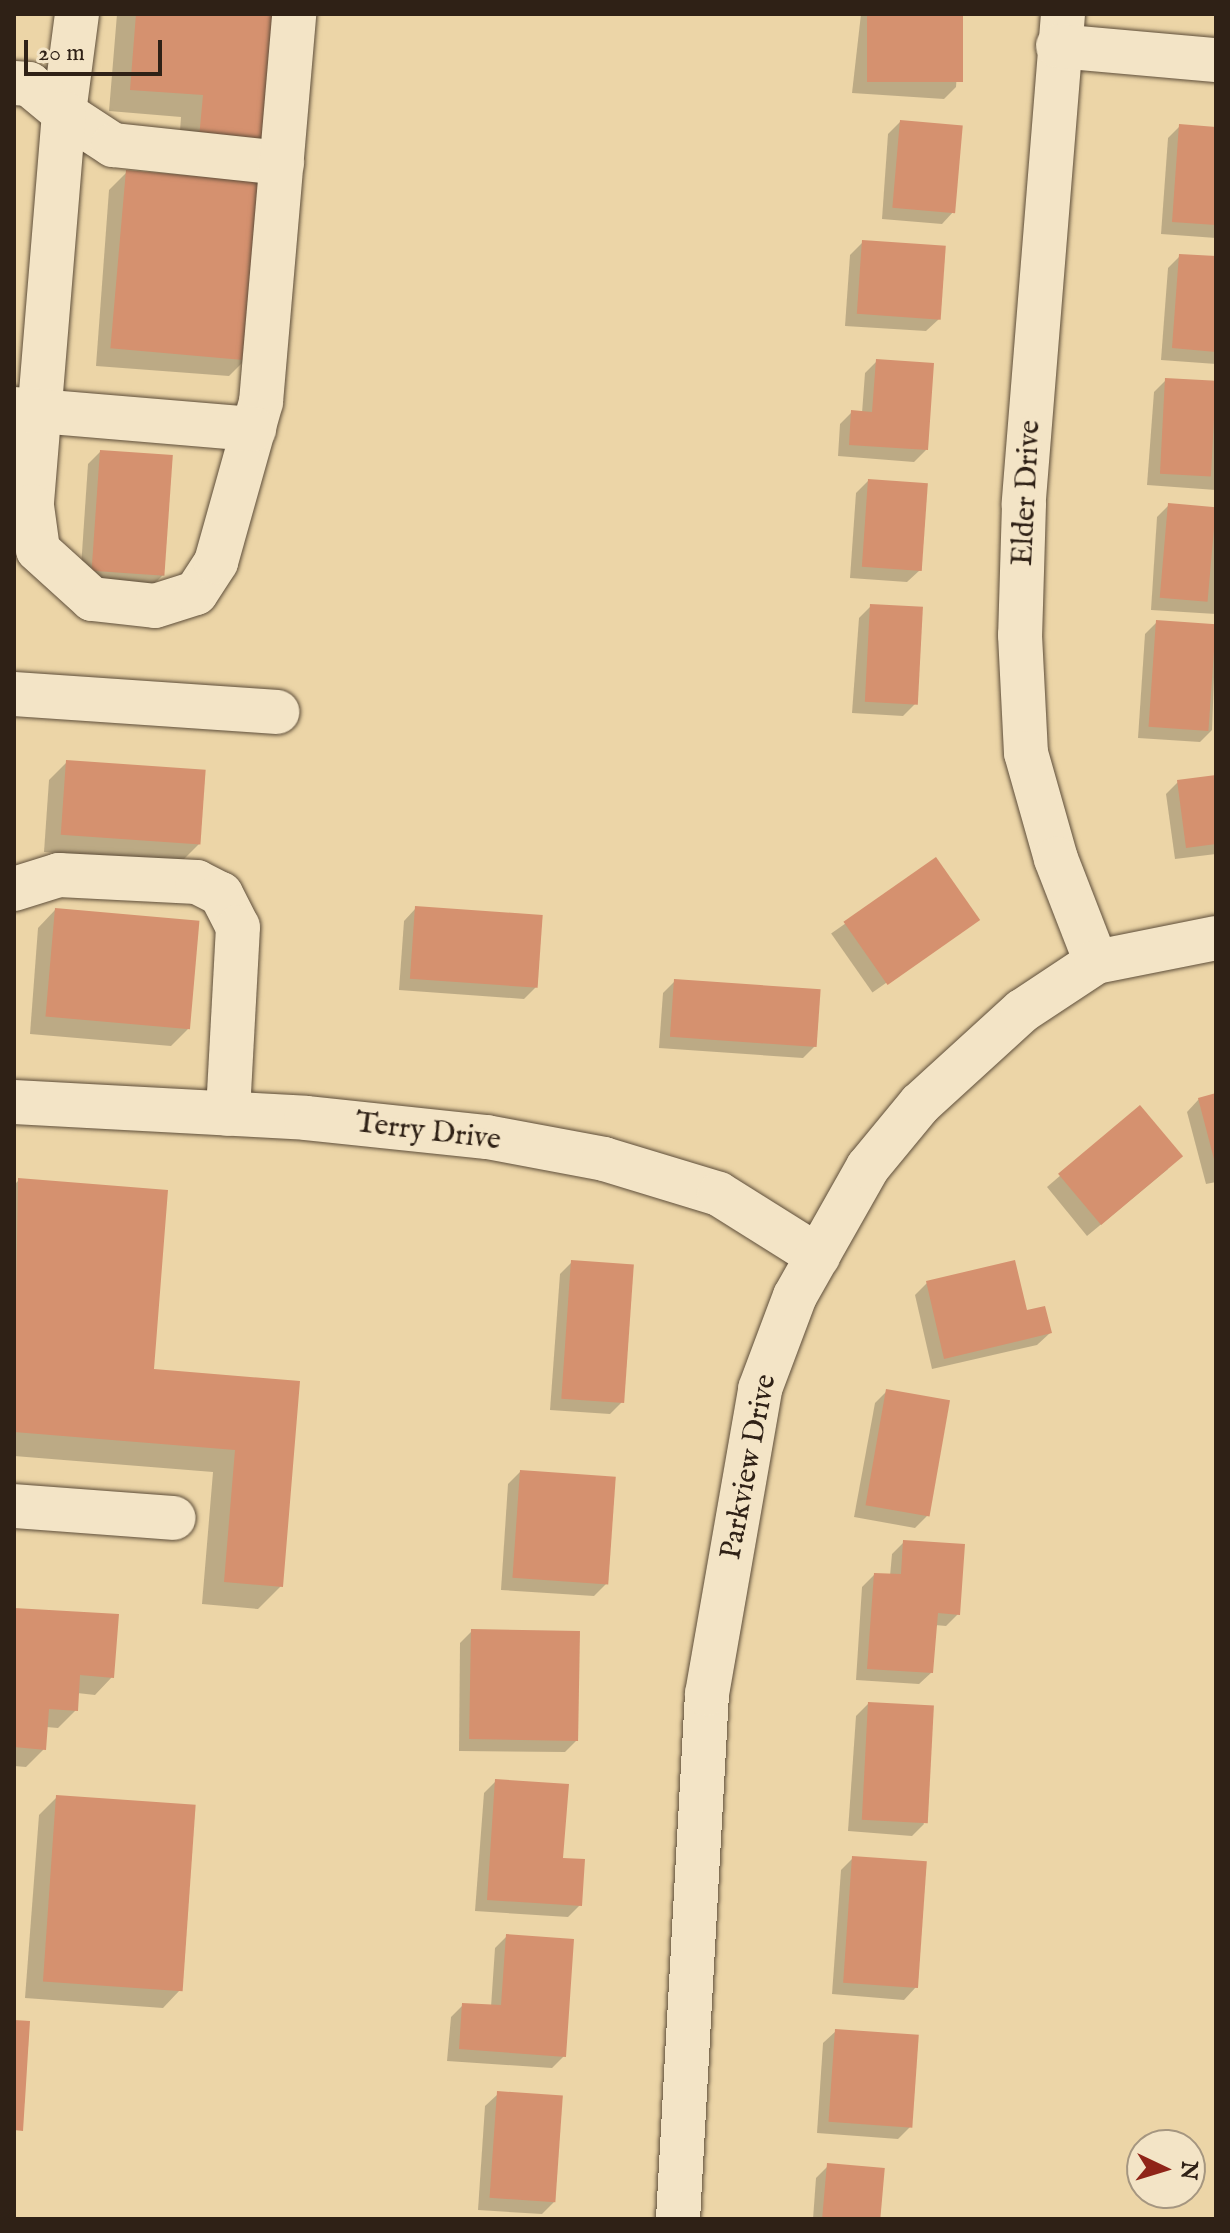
<!DOCTYPE html>
<html>
<head>
<meta charset="utf-8">
<style>
	body { margin:0 }
	#map { position:relative; width:1230px; height:2233px; overflow:hidden; background:#ecd5a7; font-family:"IM FELL English",serif }
	div>[style] { position:absolute }
	.shadow>* { inset:0; background:#0003; transform-origin:0 0 }
	.building>* { inset:0; background:#d5916f; transform-origin:0 0 }
	.roads { filter:drop-shadow(0 0 2px #5e4e3a) drop-shadow(0 0 2px #5e4e3a) }
	.minor>* { height:44px; margin:-22px; padding:0 22px; transform-origin:22px; border-radius:22px; background:#f3e4c6 }
	span { translate:-50% -50%; white-space:nowrap; text-align:center; line-height:1.15; -webkit-text-stroke:7px #f3e4c6; paint-order:stroke }
	.street-label { font-size:30px; color:#2f2116 }
	.frame { position:absolute; inset:0; border:16px solid #2f2116; pointer-events:none }
	.north { position:absolute; left:1126px; top:2129px; width:80px; height:80px; box-sizing:border-box; background:#f3e4c6; border:2px solid #a59680; border-radius:50%; rotate:94deg; font-size:22px; font-weight:700; line-height:32px; text-align:center; color:#2f2116 }
	.north::after { content:''; display:block; margin:auto; width:28px; height:36px; background:#8f2418; clip-path:polygon(50% 0,100% 100%,50% 72%,0 100%) }
	.scale { position:absolute; left:24px; top:40px; width:138px; height:36px; box-sizing:border-box; border:4px solid #2f2116; border-top:0; padding-left:10px; font-size:24px; line-height:28px; white-space:nowrap; color:#2f2116; -webkit-text-stroke:6px #f3e4c6; paint-order:stroke }
</style>
</head>
<body>
<div id="map">
	<div class="shadow">
		<div style="clip-path:polygon(117px 14px,271px 14px,260px 142px,178px 159px,181px 117px,109px 111px)"></div>
		<div style="clip-path:polygon(861px 14px,961px 14px,956px 87px,944px 99px,852px 93px)"></div>
		<div style="clip-path:polygon(900px 122px,954px 211px,942px 224px,882px 219px,888px 134px)"></div>
		<div style="clip-path:polygon(1180px 126px,1216px 129px,1216px 238px,1161px 234px,1168px 138px)"></div>
		<div style="clip-path:polygon(127px 172px,247px 358px,229px 376px,96px 366px,109px 190px)"></div>
		<div style="clip-path:polygon(862px 243px,939px 319px,926px 331px,845px 326px,850px 255px)"></div>
		<div style="clip-path:polygon(1180px 256px,1216px 258px,1216px 364px,1161px 360px,1168px 268px)"></div>
		<div style="clip-path:polygon(877px 361px,926px 450px,914px 462px,838px 456px,840px 424px,852px 412px,862px 413px,865px 373px)"></div>
		<div style="clip-path:polygon(1166px 380px,1216px 383px,1216px 490px,1147px 485px,1154px 392px)"></div>
		<div style="clip-path:polygon(100px 452px,163px 575px,151px 587px,80px 582px,88px 464px)"></div>
		<div style="clip-path:polygon(868px 481px,920px 570px,907px 582px,850px 578px,856px 493px)"></div>
		<div style="clip-path:polygon(1169px 505px,1216px 509px,1216px 614px,1151px 610px,1157px 517px)"></div>
		<div style="clip-path:polygon(871px 606px,915px 704px,903px 716px,852px 713px,859px 618px)"></div>
		<div style="clip-path:polygon(1157px 622px,1216px 626px,1212px 730px,1200px 742px,1138px 738px,1145px 634px)"></div>
		<div style="clip-path:polygon(67px 762px,199px 844px,181px 862px,44px 852px,49px 780px)"></div>
		<div style="clip-path:polygon(1216px 777px,1216px 854px,1175px 859px,1166px 794px,1178px 782px)"></div>
		<div style="left:936px;top:860px;width:72px;height:128px;rotate:55deg"></div>
		<div style="clip-path:polygon(416px 908px,536px 987px,524px 999px,399px 990px,404px 921px)"></div>
		<div style="clip-path:polygon(55px 910px,189px 1028px,171px 1046px,30px 1034px,38px 928px)"></div>
		<div style="clip-path:polygon(675px 981px,815px 1046px,803px 1058px,659px 1048px,663px 993px)"></div>
		<div style="clip-path:polygon(1216px 1095px,1216px 1182px,1206px 1184px,1187px 1112px,1199px 1099px)"></div>
		<div style="clip-path:polygon(1140px 1107px,1168px 1169px,1087px 1236px,1047px 1187px)"></div>
		<div style="clip-path:polygon(19px 1180px,151px 1371px,298px 1383px,281px 1586px,258px 1609px,202px 1604px,213px 1472px,14px 1456px,14px 1185px)"></div>
		<div style="clip-path:polygon(572px 1262px,622px 1402px,610px 1414px,550px 1410px,560px 1274px)"></div>
		<div style="clip-path:polygon(927px 1283px,1025px 1313px,1050px 1333px,1037px 1345px,932px 1369px,915px 1295px)"></div>
		<div style="clip-path:polygon(887px 1391px,927px 1516px,915px 1528px,854px 1517px,875px 1403px)"></div>
		<div style="clip-path:polygon(520px 1472px,606px 1584px,594px 1596px,501px 1590px,508px 1484px)"></div>
		<div style="clip-path:polygon(904px 1542px,958px 1614px,946px 1626px,935px 1625px,932px 1672px,919px 1684px,856px 1680px,862px 1587px,874px 1575px,890px 1576px,892px 1554px)"></div>
		<div style="clip-path:polygon(14px 1610px,112px 1677px,95px 1695px,77px 1693px,76px 1710px,58px 1728px,46px 1727px,44px 1749px,26px 1767px,14px 1766px)"></div>
		<div style="clip-path:polygon(472px 1631px,577px 1740px,565px 1752px,459px 1751px,460px 1643px)"></div>
		<div style="clip-path:polygon(868px 1704px,924px 1824px,912px 1836px,848px 1831px,856px 1716px)"></div>
		<div style="clip-path:polygon(496px 1781px,580px 1905px,568px 1917px,475px 1911px,484px 1793px)"></div>
		<div style="clip-path:polygon(57px 1797px,180px 1990px,163px 2008px,25px 1998px,39px 1815px)"></div>
		<div style="clip-path:polygon(853px 1858px,916px 1987px,904px 2000px,832px 1994px,841px 1870px)"></div>
		<div style="clip-path:polygon(507px 1936px,564px 2056px,552px 2068px,447px 2061px,451px 2017px,463px 2005px,491px 2007px,495px 1948px)"></div>
		<div style="clip-path:polygon(836px 2031px,910px 2127px,898px 2139px,817px 2133px,823px 2043px)"></div>
		<div style="clip-path:polygon(498px 2094px,554px 2202px,542px 2214px,478px 2210px,485px 2106px)"></div>
		<div style="clip-path:polygon(828px 2166px,880px 2219px,813px 2219px,816px 2178px)"></div>
	</div>
	<div class="building">
		<div style="clip-path:polygon(136px 14px,273px 14px,262px 143px,199px 138px,203px 95px,130px 90px)"></div>
		<div style="left:867px;top:14px;width:96px;height:68px"></div>
		<div style="left:900px;top:120px;width:63px;height:88px;rotate:5deg"></div>
		<div style="clip-path:polygon(1179px 124px,1216px 127px,1216px 225px,1172px 222px)"></div>
		<div style="left:126px;top:170px;width:136px;height:179px;rotate:5deg"></div>
		<div style="left:862px;top:240px;width:84px;height:74px;rotate:4deg"></div>
		<div style="clip-path:polygon(1179px 254px,1216px 256px,1216px 352px,1172px 348px)"></div>
		<div style="clip-path:polygon(876px 359px,934px 363px,928px 450px,849px 445px,851px 410px,872px 412px)"></div>
		<div style="left:1165px;top:378px;width:51px;height:96px;rotate:3deg"></div>
		<div style="left:100px;top:450px;width:73px;height:121px;rotate:4deg"></div>
		<div style="left:868px;top:479px;width:60px;height:88px;rotate:4deg"></div>
		<div style="left:1168px;top:503px;width:48px;height:95px;rotate:5deg"></div>
		<div style="left:870px;top:604px;width:53px;height:98px;rotate:3deg"></div>
		<div style="left:1156px;top:620px;width:60px;height:107px;rotate:4deg"></div>
		<div style="left:66px;top:760px;width:140px;height:75px;rotate:4deg"></div>
		<div style="clip-path:polygon(1216px 775px,1216px 844px,1186px 848px,1177px 780px)"></div>
		<div style="left:936px;top:857px;width:77px;height:113px;rotate:55deg"></div>
		<div style="left:415px;top:906px;width:128px;height:73px;rotate:4deg"></div>
		<div style="left:55px;top:908px;width:145px;height:109px;rotate:5deg"></div>
		<div style="left:674px;top:979px;width:147px;height:58px;rotate:4deg"></div>
		<div style="clip-path:polygon(1216px 1093px,1216px 1163px,1215px 1163px,1198px 1098px)"></div>
		<div style="left:1140px;top:1105px;width:67px;height:107px;rotate:50deg"></div>
		<div style="clip-path:polygon(18px 1178px,168px 1190px,154px 1369px,300px 1381px,283px 1587px,224px 1582px,235px 1450px,14px 1432px)"></div>
		<div style="left:571px;top:1260px;width:63px;height:139px;rotate:4deg"></div>
		<div style="clip-path:polygon(1015px 1260px,1027px 1310px,1045px 1306px,1052px 1333px,944px 1359px,926px 1281px)"></div>
		<div style="left:886px;top:1389px;width:65px;height:118px;rotate:10deg"></div>
		<div style="left:520px;top:1470px;width:96px;height:108px;rotate:4deg"></div>
		<div style="clip-path:polygon(903px 1540px,965px 1544px,960px 1615px,938px 1613px,933px 1673px,867px 1669px,874px 1573px,901px 1574px)"></div>
		<div style="clip-path:polygon(14px 1608px,119px 1614px,114px 1678px,80px 1675px,78px 1711px,49px 1709px,46px 1750px,14px 1747px)"></div>
		<div style="left:471px;top:1629px;width:109px;height:110px;rotate:1deg"></div>
		<div style="left:868px;top:1702px;width:66px;height:118px;rotate:3deg"></div>
		<div style="clip-path:polygon(495px 1779px,569px 1784px,563px 1858px,585px 1859px,582px 1906px,487px 1900px)"></div>
		<div style="left:56px;top:1795px;width:140px;height:187px;rotate:4deg"></div>
		<div style="left:852px;top:1856px;width:75px;height:127px;rotate:4deg"></div>
		<div style="clip-path:polygon(506px 1934px,574px 1939px,566px 2057px,459px 2049px,462px 2003px,501px 2005px)"></div>
		<div style="clip-path:polygon(14px 2020px,30px 2021px,23px 2131px,14px 2130px)"></div>
		<div style="left:835px;top:2029px;width:84px;height:93px;rotate:4deg"></div>
		<div style="left:497px;top:2091px;width:66px;height:107px;rotate:4deg"></div>
		<div style="left:827px;top:2163px;width:58px;height:56px;rotate:5deg"></div>
	</div>
	<div class="roads">
		<div class="minor">
			<div style="left:77px;top:14px;width:100px;rotate:97.5deg"></div>
			<div style="left:64px;top:113px;width:59px;rotate:33.1deg"></div>
			<div style="left:113px;top:145px;width:170px;rotate:6.1deg"></div>
			<div style="left:1063px;top:14px;width:492px;rotate:94.6deg"></div>
			<div style="left:1024px;top:504px;width:131px;rotate:91.7deg"></div>
			<div style="left:1020px;top:635px;width:118px;rotate:87.1deg"></div>
			<div style="left:1026px;top:753px;width:110px;rotate:74.2deg"></div>
			<div style="left:1056px;top:859px;width:110px;rotate:68.8deg"></div>
			<div style="left:1058px;top:46px;width:159px;rotate:5.1deg"></div>
			<div style="left:14px;top:83px;width:15px;rotate:4deg"></div>
			<div style="left:29px;top:84px;width:45px;rotate:39.6deg"></div>
			<div style="left:64px;top:113px;width:394px;rotate:94.7deg"></div>
			<div style="left:32px;top:506px;width:44px;rotate:82.2deg"></div>
			<div style="left:38px;top:550px;width:73px;rotate:42.2deg"></div>
			<div style="left:92px;top:599px;width:63px;rotate:6.3deg"></div>
			<div style="left:155px;top:606px;width:43px;rotate:-17.6deg"></div>
			<div style="left:196px;top:593px;width:37px;rotate:-57deg"></div>
			<div style="left:216px;top:562px;width:166px;rotate:-74.3deg"></div>
			<div style="left:261px;top:402px;width:389px;rotate:-85.1deg"></div>
			<div style="left:14px;top:409px;width:241px;rotate:4.8deg"></div>
			<div style="left:14px;top:694px;width:264px;rotate:3.9deg"></div>
			<div style="left:14px;top:889px;width:47px;rotate:-17.3deg"></div>
			<div style="left:59px;top:875px;width:138px;rotate:2.9deg"></div>
			<div style="left:197px;top:882px;width:27px;rotate:27deg"></div>
			<div style="left:221px;top:894px;width:37px;rotate:63deg"></div>
			<div style="left:238px;top:927px;width:187px;rotate:93.1deg"></div>
			<div style="left:14px;top:1102px;width:292px;rotate:3.1deg"></div>
			<div style="left:306px;top:1118px;width:182px;rotate:6deg"></div>
			<div style="left:487px;top:1137px;width:119px;rotate:10.6deg"></div>
			<div style="left:604px;top:1159px;width:120px;rotate:16.9deg"></div>
			<div style="left:719px;top:1194px;width:117px;rotate:32.1deg"></div>
			<div style="left:14px;top:1506px;width:160px;rotate:4.3deg"></div>
			<div style="left:678px;top:2219px;width:526px;rotate:-86.84deg"></div>
			<div style="left:707px;top:1694px;width:310px;rotate:-80.1deg"></div>
			<div style="left:760px;top:1389px;width:99px;rotate:-69.4deg"></div>
			<div style="left:795px;top:1296px;width:148px;rotate:-60.5deg"></div>
			<div style="left:868px;top:1167px;width:82px;rotate:-50.5deg"></div>
			<div style="left:920px;top:1104px;width:138px;rotate:-42.4deg"></div>
			<div style="left:1022px;top:1011px;width:89px;rotate:-33.5deg"></div>
			<div style="left:1096px;top:962px;width:122px;rotate:-11.3deg"></div>
		</div>
	</div>
	<div class="street-label">
		<span style="left:1027px;top:493px;rotate:-87deg">Elder Drive</span>
		<span style="left:428px;top:1132px;rotate:7deg">Terry Drive</span>
		<span style="left:749px;top:1467px;rotate:-79deg">Parkview Drive</span>
	</div>
	<div class="frame"></div>
	<div class="north">N</div>
	<div class="scale">20 m</div>
</div>
</body>
</html>
